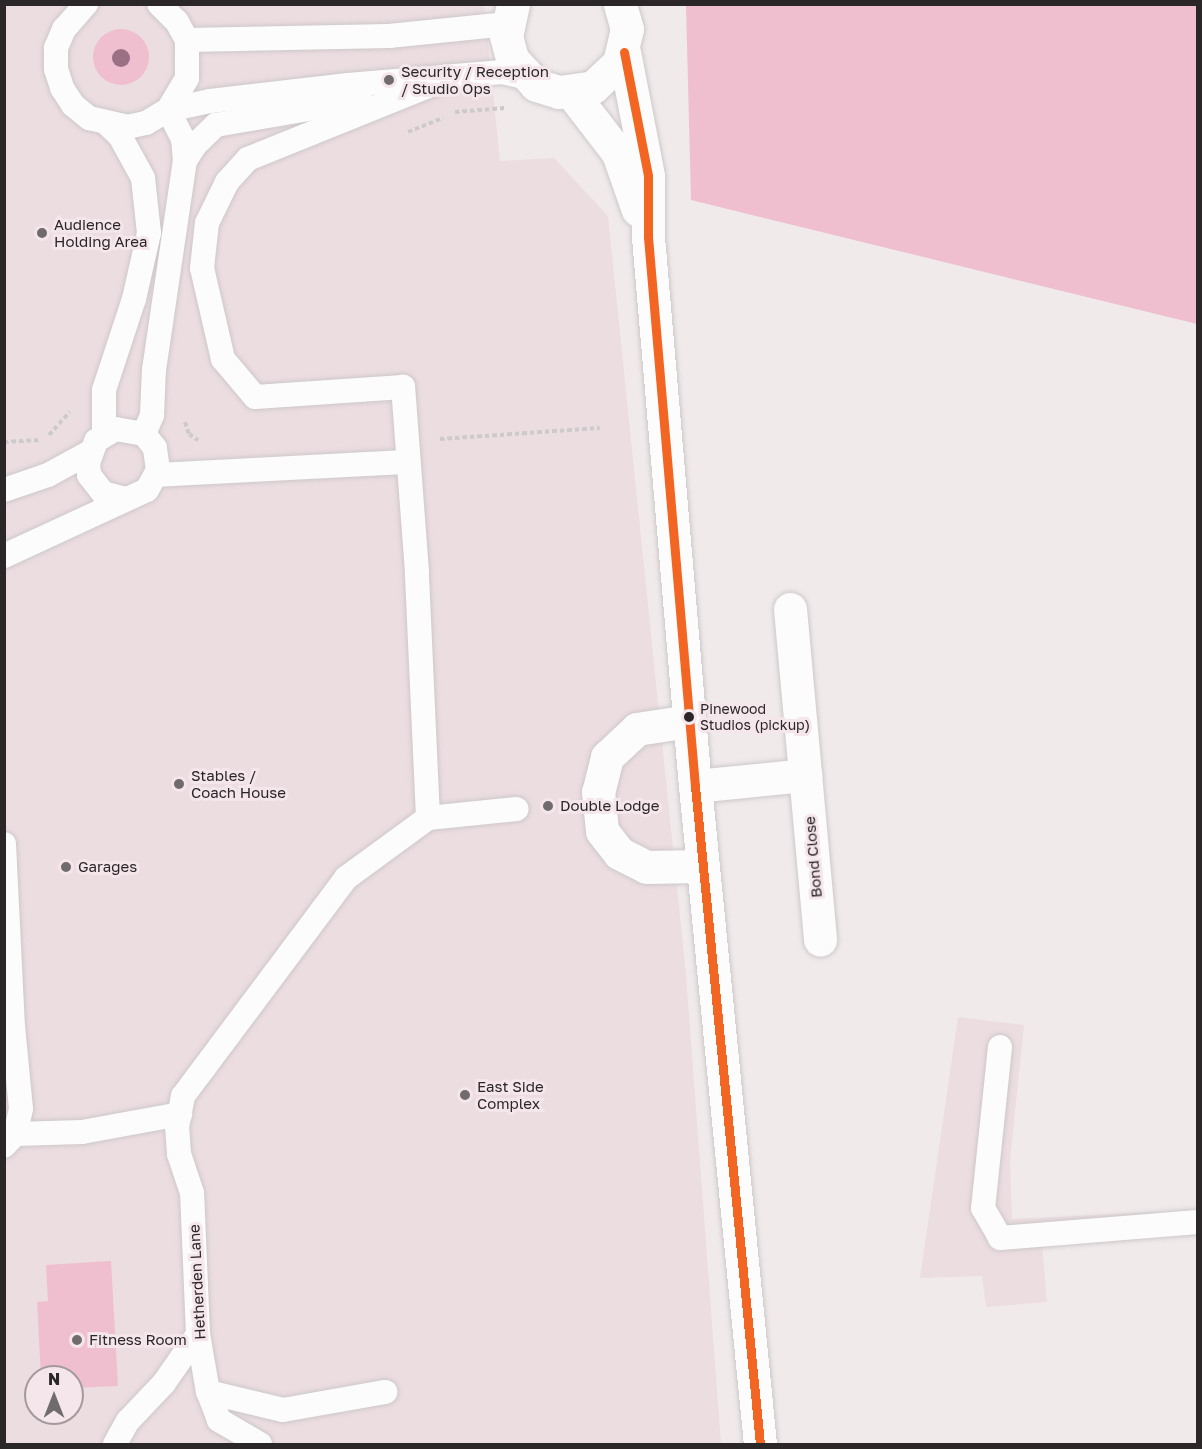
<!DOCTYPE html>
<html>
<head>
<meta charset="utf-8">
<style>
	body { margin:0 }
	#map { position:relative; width:1202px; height:1449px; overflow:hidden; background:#f0eaeb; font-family:"Golos Text",sans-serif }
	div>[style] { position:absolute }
	.built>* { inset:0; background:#ecdde1 }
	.green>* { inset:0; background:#efbfcf }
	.round { border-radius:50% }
	.path>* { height:4px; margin-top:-2px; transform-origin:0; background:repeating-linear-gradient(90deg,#cdcacc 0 4.5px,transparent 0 7.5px) }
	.roads { filter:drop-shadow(0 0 2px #cdc8c9) drop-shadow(0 0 2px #cdc8c9) }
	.lane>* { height:24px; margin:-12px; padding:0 12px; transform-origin:12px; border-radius:12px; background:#fdfcfc }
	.street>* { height:33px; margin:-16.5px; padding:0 16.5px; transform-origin:16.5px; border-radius:16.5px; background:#fdfcfc }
	.secondary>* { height:33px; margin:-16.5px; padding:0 16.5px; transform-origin:16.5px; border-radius:16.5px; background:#fdfcfc }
	.bus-1>* { height:9px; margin:-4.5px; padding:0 4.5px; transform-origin:4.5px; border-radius:4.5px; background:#f26522 }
	.trees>* { width:18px; height:18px; margin:-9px; border-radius:50%; background:#9c7084 }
	.dots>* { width:16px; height:16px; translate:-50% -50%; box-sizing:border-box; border:3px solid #f4e6ea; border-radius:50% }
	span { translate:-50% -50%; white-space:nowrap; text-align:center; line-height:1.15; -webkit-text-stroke:6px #f4e6ea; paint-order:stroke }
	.bus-label { font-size:14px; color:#2b2628 }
	.left { translate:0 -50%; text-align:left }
	.poi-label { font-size:15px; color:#2b2628 }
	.street-label { font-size:15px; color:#2b2628 }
	.frame { position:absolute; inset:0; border:6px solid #2b2628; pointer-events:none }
	.north { position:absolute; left:24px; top:1365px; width:60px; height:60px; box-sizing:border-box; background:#f4e6ea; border:2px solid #a4999c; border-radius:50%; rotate:0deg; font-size:16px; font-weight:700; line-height:24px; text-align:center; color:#2b2628 }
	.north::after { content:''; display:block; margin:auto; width:21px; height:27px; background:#706b6c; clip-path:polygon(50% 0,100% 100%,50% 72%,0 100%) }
</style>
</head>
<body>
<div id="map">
	<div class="built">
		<div style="clip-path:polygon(evenodd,5px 5px,484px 5px,500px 161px,554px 158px,608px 216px,686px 975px,721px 1444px,5px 1444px,5px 5px,36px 1377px,72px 1377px,72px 1413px,36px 1413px,36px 1377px)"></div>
		<div style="clip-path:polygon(958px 1017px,1024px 1025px,1010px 1161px,1012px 1219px,1158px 1212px,1165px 1236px,1042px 1243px,1047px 1302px,986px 1307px,982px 1276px,920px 1278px)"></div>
	</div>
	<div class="green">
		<div style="clip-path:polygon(686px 5px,1197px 5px,1197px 324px,691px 200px)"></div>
		<div class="round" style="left:93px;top:29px;width:56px;height:56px"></div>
		<div style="clip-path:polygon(111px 1261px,118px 1386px,72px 1388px,72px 1377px,41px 1377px,37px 1302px,48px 1301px,46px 1265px)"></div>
	</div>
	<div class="path">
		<div style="left:455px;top:112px;width:50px;rotate:-4.6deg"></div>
		<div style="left:408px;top:132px;width:38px;rotate:-22deg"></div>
		<div style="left:185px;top:422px;width:13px;rotate:72deg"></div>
		<div style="left:189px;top:434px;width:11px;rotate:34deg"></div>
		<div style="left:49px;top:435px;width:31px;rotate:-48deg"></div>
		<div style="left:440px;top:439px;width:160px;rotate:-3.9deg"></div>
		<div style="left:4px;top:442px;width:36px;rotate:-3deg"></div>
	</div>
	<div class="roads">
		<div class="lane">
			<div style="left:86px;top:4px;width:33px;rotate:131deg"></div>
			<div style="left:64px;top:29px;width:21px;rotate:113deg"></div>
			<div style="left:56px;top:48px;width:21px;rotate:90deg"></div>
			<div style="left:56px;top:69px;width:20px;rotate:72deg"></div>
			<div style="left:62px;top:88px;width:20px;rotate:57deg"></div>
			<div style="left:73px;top:105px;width:21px;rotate:39deg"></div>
			<div style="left:89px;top:118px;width:39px;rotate:13deg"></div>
			<div style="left:127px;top:127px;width:19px;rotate:-12deg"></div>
			<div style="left:146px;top:123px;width:26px;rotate:-31deg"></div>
			<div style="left:168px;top:110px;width:37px;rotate:-59deg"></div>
			<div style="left:187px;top:78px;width:38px;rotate:-90deg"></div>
			<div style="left:187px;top:40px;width:21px;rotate:-119deg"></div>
			<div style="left:177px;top:22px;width:25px;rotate:-135deg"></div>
			<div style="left:187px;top:40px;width:202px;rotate:-1.1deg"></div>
			<div style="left:389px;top:36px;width:119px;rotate:-5.8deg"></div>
			<div style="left:185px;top:161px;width:19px;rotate:-58deg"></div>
			<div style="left:195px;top:145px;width:29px;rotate:-44deg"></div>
			<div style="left:216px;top:125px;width:147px;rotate:-9.8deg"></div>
			<div style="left:104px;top:434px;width:44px;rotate:-90deg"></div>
			<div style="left:104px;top:390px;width:96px;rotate:-71.8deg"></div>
			<div style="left:134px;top:299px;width:68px;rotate:-77.2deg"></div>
			<div style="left:149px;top:233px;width:55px;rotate:-96.2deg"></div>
			<div style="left:143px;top:178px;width:48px;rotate:-118.7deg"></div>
			<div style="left:120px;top:136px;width:16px;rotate:-137deg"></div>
			<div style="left:144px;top:434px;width:21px;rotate:-67deg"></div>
			<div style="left:152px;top:415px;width:45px;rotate:-87.5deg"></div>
			<div style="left:154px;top:370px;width:211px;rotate:-81.6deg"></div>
			<div style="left:185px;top:161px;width:22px;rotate:-95deg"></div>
			<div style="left:183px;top:139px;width:33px;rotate:-117deg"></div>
			<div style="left:168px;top:110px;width:43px;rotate:-12.1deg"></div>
			<div style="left:210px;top:101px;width:139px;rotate:-6.6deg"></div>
			<div style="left:348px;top:85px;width:155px;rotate:-4.8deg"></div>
			<div style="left:502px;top:72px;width:26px;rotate:13deg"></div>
			<div style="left:156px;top:475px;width:252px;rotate:-3deg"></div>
			<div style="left:4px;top:490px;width:46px;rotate:-18.8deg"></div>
			<div style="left:48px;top:475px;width:48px;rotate:-28.7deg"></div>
			<div style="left:4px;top:556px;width:157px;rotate:-24.8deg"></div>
			<div style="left:147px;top:490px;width:23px;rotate:-61deg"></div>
			<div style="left:158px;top:470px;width:22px;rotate:-98deg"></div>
			<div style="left:155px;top:448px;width:18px;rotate:-128deg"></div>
			<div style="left:144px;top:434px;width:29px;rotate:-170deg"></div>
			<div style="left:115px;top:429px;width:22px;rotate:148deg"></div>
			<div style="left:96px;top:441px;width:23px;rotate:110deg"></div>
			<div style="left:88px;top:463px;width:12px;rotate:85deg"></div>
			<div style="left:89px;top:475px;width:23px;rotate:52deg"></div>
			<div style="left:103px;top:493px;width:24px;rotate:15deg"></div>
			<div style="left:428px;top:818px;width:246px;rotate:-92.6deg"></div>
			<div style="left:417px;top:572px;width:186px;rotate:-94.3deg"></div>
			<div style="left:403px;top:387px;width:148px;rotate:176.1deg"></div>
			<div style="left:255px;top:397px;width:50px;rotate:-130.1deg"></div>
			<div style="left:223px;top:359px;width:93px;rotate:-103deg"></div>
			<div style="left:202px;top:268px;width:45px;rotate:-83.7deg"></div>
			<div style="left:207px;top:223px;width:46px;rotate:-64deg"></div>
			<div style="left:227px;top:182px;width:31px;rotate:-48deg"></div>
			<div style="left:248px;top:159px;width:221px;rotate:-22deg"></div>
			<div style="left:4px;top:844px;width:182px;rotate:87.2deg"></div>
			<div style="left:13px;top:1026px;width:83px;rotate:84.5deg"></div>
			<div style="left:21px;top:1109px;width:26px;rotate:103deg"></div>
			<div style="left:15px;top:1134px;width:16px;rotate:133deg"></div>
			<div style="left:1000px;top:1047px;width:162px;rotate:96deg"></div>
			<div style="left:983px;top:1208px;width:34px;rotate:60deg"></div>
			<div style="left:1000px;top:1238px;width:199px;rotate:-4.6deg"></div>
			<div style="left:15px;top:1134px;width:67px;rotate:-1.7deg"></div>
			<div style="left:82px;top:1132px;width:100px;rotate:-10.4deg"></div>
			<div style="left:208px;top:1392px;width:77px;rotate:13.5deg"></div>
			<div style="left:283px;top:1410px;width:104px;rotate:-10deg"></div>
			<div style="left:115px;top:1444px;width:26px;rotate:-61deg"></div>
			<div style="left:128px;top:1421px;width:52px;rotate:-46.5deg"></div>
			<div style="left:164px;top:1383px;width:60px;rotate:-55.2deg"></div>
			<div style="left:260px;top:1444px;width:48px;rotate:-149.7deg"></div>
			<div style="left:219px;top:1420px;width:30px;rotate:-111deg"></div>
			<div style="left:208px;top:1392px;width:59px;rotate:-99.8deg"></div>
			<div style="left:198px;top:1334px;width:141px;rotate:-92.4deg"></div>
			<div style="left:192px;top:1193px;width:41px;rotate:-108.4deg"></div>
			<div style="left:179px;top:1154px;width:27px;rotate:-94deg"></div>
			<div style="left:177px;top:1127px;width:32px;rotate:-79deg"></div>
			<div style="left:183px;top:1096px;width:272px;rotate:-53.2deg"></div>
			<div style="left:346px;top:878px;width:102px;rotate:-36.2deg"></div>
			<div style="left:428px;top:818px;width:89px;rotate:-5.8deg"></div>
		</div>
		<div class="street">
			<div style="left:790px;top:609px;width:332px;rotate:84.8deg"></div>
			<div style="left:689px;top:721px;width:53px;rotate:171.3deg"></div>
			<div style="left:637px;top:729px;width:41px;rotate:137deg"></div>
			<div style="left:607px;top:757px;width:36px;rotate:104deg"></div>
			<div style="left:598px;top:792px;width:39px;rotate:84deg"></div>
			<div style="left:602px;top:831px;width:28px;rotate:52deg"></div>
			<div style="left:619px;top:853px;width:30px;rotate:27deg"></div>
			<div style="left:646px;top:867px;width:57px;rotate:-1deg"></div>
			<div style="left:695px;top:786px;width:111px;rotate:-5.7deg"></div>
		</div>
		<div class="secondary">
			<div style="left:513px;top:4px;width:33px;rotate:102deg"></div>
			<div style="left:506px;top:36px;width:24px;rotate:75deg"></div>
			<div style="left:512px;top:59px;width:35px;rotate:47deg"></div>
			<div style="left:536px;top:85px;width:24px;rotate:17deg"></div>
			<div style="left:559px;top:92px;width:34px;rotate:-8deg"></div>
			<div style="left:593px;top:87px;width:35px;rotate:-43deg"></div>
			<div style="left:619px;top:63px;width:35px;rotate:-77deg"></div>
			<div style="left:627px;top:29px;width:26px;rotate:-106deg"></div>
			<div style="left:624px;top:52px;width:126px;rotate:79deg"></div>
			<div style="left:648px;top:176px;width:61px;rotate:90deg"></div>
			<div style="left:648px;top:237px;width:551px;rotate:85.11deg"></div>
			<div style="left:695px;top:786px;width:661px;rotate:84.36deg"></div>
			<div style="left:571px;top:92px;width:77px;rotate:52.4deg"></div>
			<div style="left:618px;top:153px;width:60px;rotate:70.7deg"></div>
		</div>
	</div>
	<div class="bus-1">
		<div style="left:624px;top:52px;width:126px;rotate:79deg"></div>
		<div style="left:648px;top:176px;width:61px;rotate:90deg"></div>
		<div style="left:648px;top:237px;width:551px;rotate:85.11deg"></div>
		<div style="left:695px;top:786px;width:661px;rotate:84.36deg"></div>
	</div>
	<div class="trees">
		<div style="left:121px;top:58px"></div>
	</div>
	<div class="dots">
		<div style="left:389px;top:80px;background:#706b6c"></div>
		<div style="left:42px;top:233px;background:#706b6c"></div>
		<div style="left:689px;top:717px;background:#2b2628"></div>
		<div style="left:179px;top:784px;background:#706b6c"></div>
		<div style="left:548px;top:806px;background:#706b6c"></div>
		<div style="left:66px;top:867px;background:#706b6c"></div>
		<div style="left:465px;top:1095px;background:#706b6c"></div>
		<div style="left:77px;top:1340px;background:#706b6c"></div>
	</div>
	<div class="bus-label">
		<span class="left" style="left:700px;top:717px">Pinewood<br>Studios (pickup)</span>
	</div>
	<div class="poi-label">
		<span class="left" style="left:401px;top:80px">Security / Reception<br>/ Studio Ops</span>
		<span class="left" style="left:54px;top:233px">Audience<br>Holding Area</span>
		<span class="left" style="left:191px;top:784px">Stables /<br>Coach House</span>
		<span class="left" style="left:560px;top:806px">Double Lodge</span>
		<span class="left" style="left:78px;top:867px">Garages</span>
		<span class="left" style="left:477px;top:1095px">East Side<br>Complex</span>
		<span class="left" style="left:89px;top:1340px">Fitness Room</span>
	</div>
	<div class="street-label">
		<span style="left:813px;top:857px;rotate:-95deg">Bond Close</span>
		<span style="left:197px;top:1282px;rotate:-93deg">Hetherden Lane</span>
	</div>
	<div class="frame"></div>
	<div class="north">N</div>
</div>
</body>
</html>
